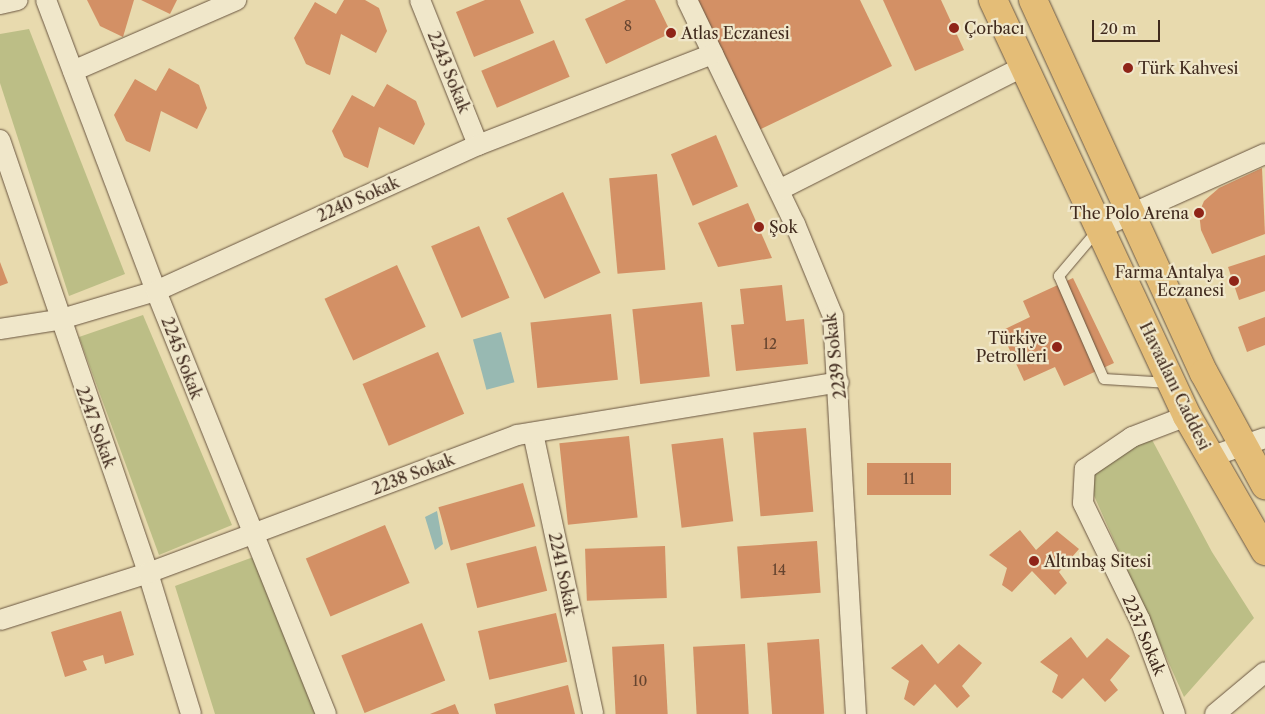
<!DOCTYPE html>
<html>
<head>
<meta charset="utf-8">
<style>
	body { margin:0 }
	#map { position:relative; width:1265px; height:714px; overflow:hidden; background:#e8daae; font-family:"Libre Caslon Text",serif }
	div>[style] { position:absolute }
	.green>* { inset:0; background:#bcbe86 }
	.water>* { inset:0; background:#98b9b2; transform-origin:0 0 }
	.building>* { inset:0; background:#d39065; transform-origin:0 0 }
	.roads { filter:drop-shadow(0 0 1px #6a5641) drop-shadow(0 0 1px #6a5641) }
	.lane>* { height:10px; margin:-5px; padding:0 5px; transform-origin:5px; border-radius:5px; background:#f0e7ca }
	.street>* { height:20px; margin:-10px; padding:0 10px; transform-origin:10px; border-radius:10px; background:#f0e7ca }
	.primary>* { height:28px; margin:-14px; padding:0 14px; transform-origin:14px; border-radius:14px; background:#e4bd77 }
	.dots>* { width:14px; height:14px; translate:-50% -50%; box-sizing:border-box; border:2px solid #f0e7ca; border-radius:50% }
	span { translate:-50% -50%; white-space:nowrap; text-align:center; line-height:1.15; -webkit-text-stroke:4.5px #f0e7ca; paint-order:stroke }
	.number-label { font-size:14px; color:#65442f }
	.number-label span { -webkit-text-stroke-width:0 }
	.poi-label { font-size:16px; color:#402a1d }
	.left { translate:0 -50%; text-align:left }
	.right { translate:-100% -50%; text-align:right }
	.street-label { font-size:16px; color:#402a1d }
	.scale { position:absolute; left:1092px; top:20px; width:68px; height:22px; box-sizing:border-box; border:2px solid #402a1d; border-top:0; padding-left:6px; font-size:15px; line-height:18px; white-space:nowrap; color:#402a1d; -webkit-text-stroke:4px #f0e7ca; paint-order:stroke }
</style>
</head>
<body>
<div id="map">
	<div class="green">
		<div style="clip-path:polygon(29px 29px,125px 274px,69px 296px,0 83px,0 34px)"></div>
		<div style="clip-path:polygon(143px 315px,232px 525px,159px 555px,79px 337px)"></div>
		<div style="clip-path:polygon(1150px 436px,1212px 552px,1254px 618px,1184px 697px,1091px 489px,1093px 470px)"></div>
		<div style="clip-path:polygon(256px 556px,321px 714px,215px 714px,175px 586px)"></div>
	</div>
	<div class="water">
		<div style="left:501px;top:332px;width:52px;height:29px;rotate:75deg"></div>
		<div style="clip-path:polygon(437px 511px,443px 544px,435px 550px,425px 517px)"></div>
	</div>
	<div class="building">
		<div style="clip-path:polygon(87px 0,134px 0,123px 37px,100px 26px)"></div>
		<div style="clip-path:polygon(141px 0,177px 0,170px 14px)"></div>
		<div style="clip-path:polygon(344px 0,365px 0,379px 8px,387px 31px,376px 53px,341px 34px,330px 75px,306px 64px,294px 38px,315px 2px,336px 14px)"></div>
		<div style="clip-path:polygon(485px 0,520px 0,534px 33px,474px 57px,456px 12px)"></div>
		<div style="clip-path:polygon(626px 0,655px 0,671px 33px,606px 64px,585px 19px)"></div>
		<div style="clip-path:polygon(697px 0,860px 0,892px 66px,759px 130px)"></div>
		<div style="clip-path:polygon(883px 0,941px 0,964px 50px,915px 71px)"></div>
		<div style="left:554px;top:40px;width:40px;height:79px;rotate:67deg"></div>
		<div style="clip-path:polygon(169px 68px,199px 85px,207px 108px,197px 129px,161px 111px,150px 152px,126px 141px,114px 115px,135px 79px,156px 91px)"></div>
		<div style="clip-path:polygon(387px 84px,416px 101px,425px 124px,414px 145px,379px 127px,368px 168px,344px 157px,332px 131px,352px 95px,374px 107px)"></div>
		<div style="left:716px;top:135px;width:56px;height:49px;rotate:67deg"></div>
		<div style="clip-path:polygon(1262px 168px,1265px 234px,1212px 254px,1201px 230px,1199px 213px,1204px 201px,1219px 188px)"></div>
		<div style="left:657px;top:174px;width:96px;height:48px;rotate:85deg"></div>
		<div style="left:563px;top:192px;width:89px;height:62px;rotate:65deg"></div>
		<div style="clip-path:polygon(748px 203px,772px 258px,718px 267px,698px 223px)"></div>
		<div style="left:479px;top:226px;width:78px;height:52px;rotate:67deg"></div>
		<div style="clip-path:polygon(1265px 255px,1265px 291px,1239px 300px,1228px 267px)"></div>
		<div style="clip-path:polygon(0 262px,8px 283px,0 286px)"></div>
		<div style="left:397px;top:265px;width:68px;height:80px;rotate:65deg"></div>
		<div style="clip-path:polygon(1073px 278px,1114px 363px,1064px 386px,1055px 367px,1024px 381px,1001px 331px,1030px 317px,1023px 301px)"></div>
		<div style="clip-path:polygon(782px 285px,786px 321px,804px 319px,808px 364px,736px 371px,731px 325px,744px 324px,740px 289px)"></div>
		<div style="left:702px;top:302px;width:75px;height:70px;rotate:84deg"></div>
		<div style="left:611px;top:314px;width:66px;height:81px;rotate:84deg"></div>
		<div style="clip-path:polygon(1265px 317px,1265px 345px,1247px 352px,1238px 327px)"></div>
		<div style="left:438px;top:352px;width:67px;height:82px;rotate:67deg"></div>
		<div style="left:806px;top:428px;width:84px;height:53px;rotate:85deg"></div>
		<div style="left:629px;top:436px;width:82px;height:70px;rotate:84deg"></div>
		<div style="left:723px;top:438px;width:84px;height:52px;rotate:83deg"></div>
		<div style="left:951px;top:463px;width:32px;height:84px;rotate:90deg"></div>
		<div style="left:523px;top:483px;width:45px;height:88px;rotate:74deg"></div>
		<div style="left:385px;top:525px;width:63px;height:86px;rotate:67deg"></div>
		<div style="clip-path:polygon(1020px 530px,1036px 550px,1057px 531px,1079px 549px,1059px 572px,1067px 583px,1055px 595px,1032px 571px,1012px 592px,1002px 585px,1007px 568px,989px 555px)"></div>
		<div style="left:817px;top:541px;width:52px;height:80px;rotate:86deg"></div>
		<div style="left:536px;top:546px;width:46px;height:72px;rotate:76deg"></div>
		<div style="left:665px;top:546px;width:52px;height:80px;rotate:88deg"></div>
		<div style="clip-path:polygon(121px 611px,134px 655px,105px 664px,103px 655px,83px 661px,87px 670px,65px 677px,51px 632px)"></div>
		<div style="left:556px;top:613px;width:50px;height:80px;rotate:77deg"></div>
		<div style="left:422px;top:623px;width:62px;height:87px;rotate:68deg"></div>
		<div style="clip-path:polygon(1071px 637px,1087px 658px,1107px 638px,1130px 656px,1110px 680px,1118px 690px,1105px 702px,1083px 678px,1062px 699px,1052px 692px,1058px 675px,1040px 662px)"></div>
		<div style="left:819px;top:639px;width:75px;height:52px;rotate:86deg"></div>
		<div style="left:664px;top:644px;width:70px;height:52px;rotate:87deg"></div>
		<div style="left:745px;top:644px;width:70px;height:52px;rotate:87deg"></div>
		<div style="clip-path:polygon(922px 644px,938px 664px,959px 644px,982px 663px,962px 686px,970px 696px,957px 708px,935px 684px,914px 706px,904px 699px,909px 681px,891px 668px)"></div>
		<div style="clip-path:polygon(568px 685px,575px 714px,496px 714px,494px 704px)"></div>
		<div style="clip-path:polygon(455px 704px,459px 714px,430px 714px)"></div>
	</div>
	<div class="roads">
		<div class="lane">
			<div style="left:1097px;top:231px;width:59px;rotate:130.2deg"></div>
			<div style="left:1059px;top:276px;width:112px;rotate:66.4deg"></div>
			<div style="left:1104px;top:379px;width:66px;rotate:3.5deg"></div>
		</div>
		<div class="street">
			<div style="left:46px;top:0;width:311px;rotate:69.3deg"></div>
			<div style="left:156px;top:291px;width:456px;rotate:68.1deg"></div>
			<div style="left:420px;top:0;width:156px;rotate:68.2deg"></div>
			<div style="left:687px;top:0;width:249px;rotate:64.3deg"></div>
			<div style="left:795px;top:224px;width:100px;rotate:67.6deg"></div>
			<div style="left:833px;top:316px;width:399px;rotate:86.7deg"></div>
			<div style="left:0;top:4px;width:18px;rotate:-13deg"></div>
			<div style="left:73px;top:71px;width:178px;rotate:-23.5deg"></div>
			<div style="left:0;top:140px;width:458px;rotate:71.1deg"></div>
			<div style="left:148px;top:573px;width:147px;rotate:73deg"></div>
			<div style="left:779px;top:190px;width:273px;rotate:-26.8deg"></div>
			<div style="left:1100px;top:228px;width:181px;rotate:-24.2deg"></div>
			<div style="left:0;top:329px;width:59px;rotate:-8.8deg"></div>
			<div style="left:58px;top:320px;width:102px;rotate:-16.5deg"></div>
			<div style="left:156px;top:291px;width:354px;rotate:-24.4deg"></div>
			<div style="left:478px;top:145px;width:252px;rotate:-21.2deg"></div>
			<div style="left:533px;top:433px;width:287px;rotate:77.9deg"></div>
			<div style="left:1210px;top:457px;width:58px;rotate:-19.1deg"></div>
			<div style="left:0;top:620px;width:155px;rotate:-17.6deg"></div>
			<div style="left:148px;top:573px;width:394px;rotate:-20.5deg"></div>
			<div style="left:517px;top:435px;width:326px;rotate:-9.3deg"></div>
			<div style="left:1175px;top:714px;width:100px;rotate:-110.4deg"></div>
			<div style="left:1140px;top:620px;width:130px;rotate:-116deg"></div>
			<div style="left:1083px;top:503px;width:34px;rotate:-87deg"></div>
			<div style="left:1085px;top:469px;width:57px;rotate:-34.2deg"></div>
			<div style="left:1132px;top:437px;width:59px;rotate:-20.9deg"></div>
			<div style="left:1215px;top:714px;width:65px;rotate:-40deg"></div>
		</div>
		<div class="primary">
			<div style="left:993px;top:0;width:459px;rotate:65deg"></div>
			<div style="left:1187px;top:416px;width:156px;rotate:60deg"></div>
			<div style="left:1033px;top:0;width:410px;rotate:65.4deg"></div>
			<div style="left:1204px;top:373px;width:128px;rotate:61.4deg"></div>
		</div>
	</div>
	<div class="dots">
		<div style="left:954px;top:28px;background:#8f2418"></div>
		<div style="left:671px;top:33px;background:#8f2418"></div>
		<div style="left:1128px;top:68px;background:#8f2418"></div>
		<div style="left:1199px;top:213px;background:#8f2418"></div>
		<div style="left:759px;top:227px;background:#8f2418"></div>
		<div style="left:1234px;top:281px;background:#8f2418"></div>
		<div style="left:1057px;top:347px;background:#8f2418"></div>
		<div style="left:1034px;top:561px;background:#8f2418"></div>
	</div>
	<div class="number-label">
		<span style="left:628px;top:26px">8</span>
		<span style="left:770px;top:344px">12</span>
		<span style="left:909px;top:479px">11</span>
		<span style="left:779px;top:570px">14</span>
		<span style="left:640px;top:681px">10</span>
	</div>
	<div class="poi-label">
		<span class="left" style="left:964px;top:28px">Çorbacı</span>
		<span class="left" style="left:681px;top:33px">Atlas Eczanesi</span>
		<span class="left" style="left:1138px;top:68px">Türk Kahvesi</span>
		<span class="right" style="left:1189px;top:213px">The Polo Arena</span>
		<span class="left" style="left:769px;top:227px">Şok</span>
		<span class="right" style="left:1224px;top:281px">Farma Antalya<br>Eczanesi</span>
		<span class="right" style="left:1047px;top:347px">Türkiye<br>Petrolleri</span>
		<span class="left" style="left:1044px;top:561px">Altınbaş Sitesi</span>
	</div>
	<div class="street-label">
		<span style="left:449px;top:72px;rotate:68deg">2243 Sokak</span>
		<span style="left:358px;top:199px;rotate:-24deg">2240 Sokak</span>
		<span style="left:835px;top:356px;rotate:-97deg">2239 Sokak</span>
		<span style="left:182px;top:358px;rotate:69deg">2245 Sokak</span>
		<span style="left:1175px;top:386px;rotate:64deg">Havaalanı Caddesi</span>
		<span style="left:96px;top:427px;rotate:70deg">2247 Sokak</span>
		<span style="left:413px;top:474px;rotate:-21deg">2238 Sokak</span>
		<span style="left:563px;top:574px;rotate:78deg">2241 Sokak</span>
		<span style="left:1144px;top:635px;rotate:67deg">2237 Sokak</span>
	</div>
	<div class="scale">20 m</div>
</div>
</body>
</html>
